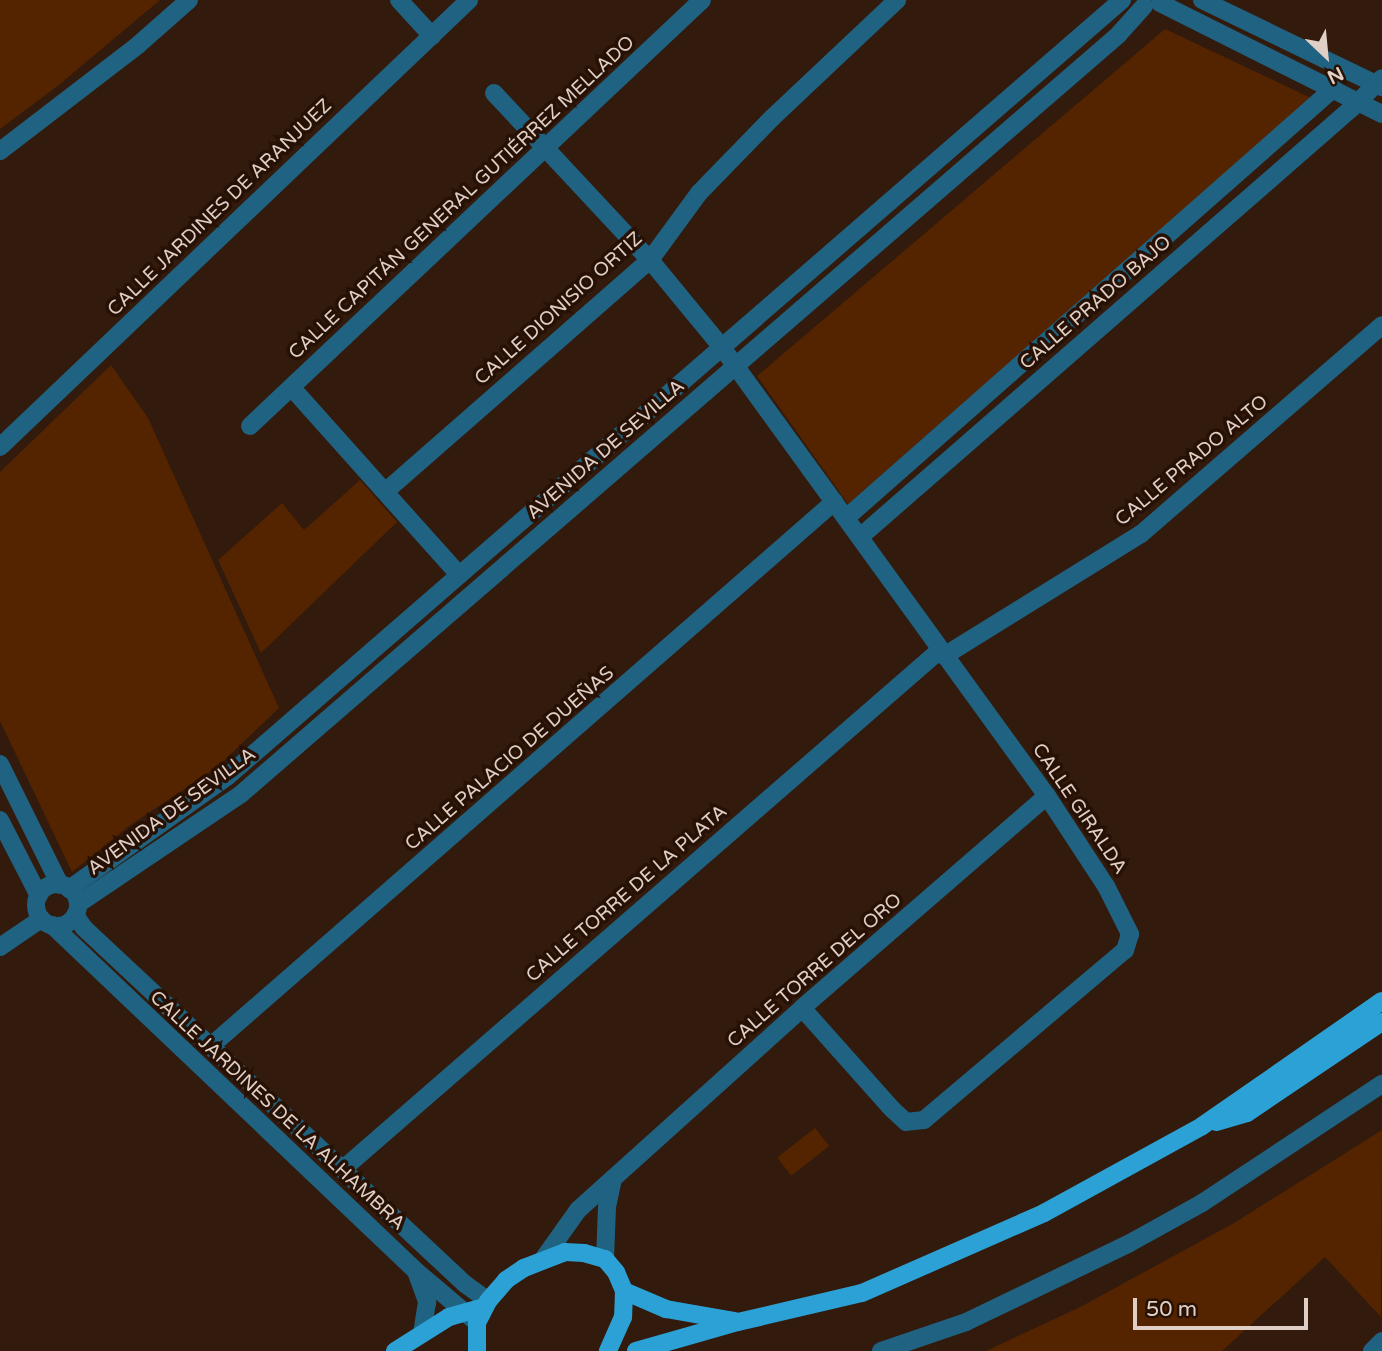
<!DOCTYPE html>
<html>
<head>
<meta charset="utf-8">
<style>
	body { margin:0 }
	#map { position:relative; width:1382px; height:1351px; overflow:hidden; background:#321a0c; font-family:"Varela Round",sans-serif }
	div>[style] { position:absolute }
	.green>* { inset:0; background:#542401; transform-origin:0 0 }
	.minor>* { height:18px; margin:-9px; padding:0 9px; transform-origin:9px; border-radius:9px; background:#1f6282 }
	.minor>.ring { margin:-9px; padding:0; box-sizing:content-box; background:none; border:18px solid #1f6282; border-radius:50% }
	.major>* { height:18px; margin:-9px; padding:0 9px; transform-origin:9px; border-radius:9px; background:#2ca1d6 }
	span { translate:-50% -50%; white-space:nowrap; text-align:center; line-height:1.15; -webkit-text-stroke:7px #271004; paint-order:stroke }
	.street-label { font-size:19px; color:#e0cfc6 }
	.north { position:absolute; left:1291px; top:21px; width:70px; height:70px; -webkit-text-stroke:5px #271004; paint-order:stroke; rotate:154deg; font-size:19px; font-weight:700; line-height:28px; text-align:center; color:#e0cfc6 }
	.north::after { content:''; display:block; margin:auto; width:24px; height:32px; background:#e0cfc6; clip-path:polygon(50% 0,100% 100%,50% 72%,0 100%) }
	.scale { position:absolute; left:1133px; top:1298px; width:175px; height:32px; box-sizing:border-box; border:4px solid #e0cfc6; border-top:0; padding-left:9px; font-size:21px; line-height:24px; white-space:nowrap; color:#e0cfc6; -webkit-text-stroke:5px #271004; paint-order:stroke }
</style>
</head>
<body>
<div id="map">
	<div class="green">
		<div style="clip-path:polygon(0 0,160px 0,60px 84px,0 129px)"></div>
		<div style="clip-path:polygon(1165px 29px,1311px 98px,848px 504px,757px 376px)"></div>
		<div style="clip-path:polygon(111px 365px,148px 418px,279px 708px,216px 768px,129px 826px,72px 872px,0 721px,0 472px)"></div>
		<div style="clip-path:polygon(360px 480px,397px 522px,261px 653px,218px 560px,282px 503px,304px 530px)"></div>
		<div style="left:815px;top:1128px;width:23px;height:48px;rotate:52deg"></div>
		<div style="clip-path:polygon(1382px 1130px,1381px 1317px,1325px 1257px,1222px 1351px,986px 1351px,1082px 1306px,1234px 1223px)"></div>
	</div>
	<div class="minor">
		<div style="left:399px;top:0;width:49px;rotate:47.5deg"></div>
		<div style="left:1202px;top:0;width:200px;rotate:25.8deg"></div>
		<div style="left:1160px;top:3px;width:248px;rotate:26.6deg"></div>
		<div style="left:494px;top:93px;width:229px;rotate:47deg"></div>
		<div style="left:650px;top:260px;width:112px;rotate:50.5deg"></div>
		<div style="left:721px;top:346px;width:556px;rotate:54.08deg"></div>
		<div style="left:1047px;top:796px;width:108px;rotate:56.8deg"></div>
		<div style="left:1106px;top:886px;width:54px;rotate:63.4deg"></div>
		<div style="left:1130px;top:934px;width:17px;rotate:107deg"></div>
		<div style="left:1125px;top:950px;width:263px;rotate:139.8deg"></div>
		<div style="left:924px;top:1120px;width:18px;rotate:174deg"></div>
		<div style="left:906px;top:1122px;width:19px;rotate:-137deg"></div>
		<div style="left:892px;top:1109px;width:135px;rotate:-131.7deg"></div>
		<div style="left:0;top:151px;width:174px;rotate:-37.5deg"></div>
		<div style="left:138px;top:45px;width:68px;rotate:-41.4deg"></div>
		<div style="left:292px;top:388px;width:251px;rotate:48.2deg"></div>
		<div style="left:250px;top:426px;width:621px;rotate:-43.3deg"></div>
		<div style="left:0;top:447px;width:648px;rotate:-43.62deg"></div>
		<div style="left:386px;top:491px;width:351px;rotate:-41.2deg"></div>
		<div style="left:650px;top:260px;width:83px;rotate:-53.8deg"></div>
		<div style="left:699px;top:193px;width:105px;rotate:-45.8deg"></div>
		<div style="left:772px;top:118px;width:172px;rotate:-43.3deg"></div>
		<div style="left:846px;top:518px;width:650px;rotate:-41.38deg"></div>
		<div style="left:860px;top:537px;width:653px;rotate:-41.09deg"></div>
		<div style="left:1352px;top:108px;width:42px;rotate:-45deg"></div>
		<div style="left:944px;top:656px;width:232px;rotate:-31.8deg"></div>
		<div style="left:1141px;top:534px;width:319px;rotate:-40.9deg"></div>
		<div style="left:0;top:764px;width:135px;rotate:63.6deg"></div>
		<div style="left:0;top:820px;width:85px;rotate:62.8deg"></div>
		<div class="ring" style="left:36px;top:884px;width:24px;height:24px"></div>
		<div style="left:69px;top:889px;width:195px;rotate:-35.4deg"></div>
		<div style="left:228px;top:776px;width:1184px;rotate:-40.96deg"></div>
		<div style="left:78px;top:904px;width:197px;rotate:-34deg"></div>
		<div style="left:241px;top:794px;width:1160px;rotate:-40.87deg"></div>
		<div style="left:1118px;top:35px;width:39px;rotate:-48deg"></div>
		<div style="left:75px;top:915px;width:16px;rotate:55deg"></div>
		<div style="left:84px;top:928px;width:521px;rotate:43.06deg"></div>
		<div style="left:465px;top:1284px;width:29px;rotate:36deg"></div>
		<div style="left:52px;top:925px;width:502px;rotate:43.55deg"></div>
		<div style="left:416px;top:1271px;width:76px;rotate:40.2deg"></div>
		<div style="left:0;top:947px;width:50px;rotate:-34.3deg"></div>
		<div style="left:212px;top:1045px;width:826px;rotate:-41.12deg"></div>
		<div style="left:343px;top:1169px;width:791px;rotate:-41deg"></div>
		<div style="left:544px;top:1258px;width:59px;rotate:-54.7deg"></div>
		<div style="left:578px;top:1210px;width:302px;rotate:-42deg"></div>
		<div style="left:802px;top:1008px;width:324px;rotate:-40.9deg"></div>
		<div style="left:605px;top:1259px;width:52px;rotate:-87.8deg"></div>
		<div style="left:607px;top:1207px;width:29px;rotate:-78deg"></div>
		<div style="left:417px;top:1274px;width:30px;rotate:70deg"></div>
		<div style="left:427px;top:1302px;width:31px;rotate:99deg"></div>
		<div style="left:881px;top:1351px;width:90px;rotate:-18.8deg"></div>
		<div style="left:966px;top:1322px;width:180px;rotate:-25.7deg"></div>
		<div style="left:1128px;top:1244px;width:85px;rotate:-29deg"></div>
		<div style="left:1202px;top:1203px;width:216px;rotate:-33.5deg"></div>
		<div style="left:1372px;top:1351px;width:14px;rotate:-45deg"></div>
	</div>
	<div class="major">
		<div style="left:1216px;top:1122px;width:32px;rotate:-16deg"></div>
		<div style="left:1247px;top:1113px;width:163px;rotate:-34deg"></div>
		<div style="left:624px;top:1291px;width:46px;rotate:23.2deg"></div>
		<div style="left:666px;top:1309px;width:70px;rotate:9.9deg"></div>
		<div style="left:395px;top:1351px;width:64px;rotate:-32.2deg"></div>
		<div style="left:449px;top:1317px;width:33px;rotate:-16deg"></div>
		<div style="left:477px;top:1351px;width:28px;rotate:-90deg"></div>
		<div style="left:477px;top:1323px;width:25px;rotate:-63deg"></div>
		<div style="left:488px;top:1301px;width:28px;rotate:-49deg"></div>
		<div style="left:506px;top:1280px;width:22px;rotate:-34deg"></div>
		<div style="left:524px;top:1268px;width:44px;rotate:-21.3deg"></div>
		<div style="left:565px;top:1252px;width:19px;rotate:3deg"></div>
		<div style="left:584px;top:1253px;width:22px;rotate:16deg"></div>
		<div style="left:605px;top:1259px;width:17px;rotate:50deg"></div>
		<div style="left:616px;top:1272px;width:21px;rotate:67deg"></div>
		<div style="left:624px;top:1291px;width:26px;rotate:92deg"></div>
		<div style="left:623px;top:1317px;width:37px;rotate:114deg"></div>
		<div style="left:636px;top:1351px;width:106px;rotate:-15.9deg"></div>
		<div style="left:738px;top:1322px;width:127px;rotate:-13.2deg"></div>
		<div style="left:862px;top:1293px;width:199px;rotate:-23.7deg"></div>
		<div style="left:1044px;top:1213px;width:180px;rotate:-28.8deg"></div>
		<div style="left:1202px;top:1126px;width:219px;rotate:-34.8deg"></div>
	</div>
	<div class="street-label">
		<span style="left:462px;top:198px;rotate:-43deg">CALLE CAPITÁN GENERAL GUTIÉRREZ MELLADO</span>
		<span style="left:220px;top:208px;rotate:-44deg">CALLE JARDINES DE ARANJUEZ</span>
		<span style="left:1096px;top:303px;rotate:-41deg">CALLE PRADO BAJO</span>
		<span style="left:559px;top:309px;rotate:-42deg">CALLE DIONISIO ORTIZ</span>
		<span style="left:606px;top:450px;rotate:-41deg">AVENIDA DE SEVILLA</span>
		<span style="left:1192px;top:461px;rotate:-40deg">CALLE PRADO ALTO</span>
		<span style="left:510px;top:759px;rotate:-41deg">CALLE PALACIO DE DUEÑAS</span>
		<span style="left:1079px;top:809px;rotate:56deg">CALLE GIRALDA</span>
		<span style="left:172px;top:812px;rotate:-36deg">AVENIDA DE SEVILLA</span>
		<span style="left:627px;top:894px;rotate:-41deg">CALLE TORRE DE LA PLATA</span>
		<span style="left:815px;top:971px;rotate:-41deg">CALLE TORRE DEL ORO</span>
		<span style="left:277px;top:1111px;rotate:43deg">CALLE JARDINES DE LA ALHAMBRA</span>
	</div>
	<div class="north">N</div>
	<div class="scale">50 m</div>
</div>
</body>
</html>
